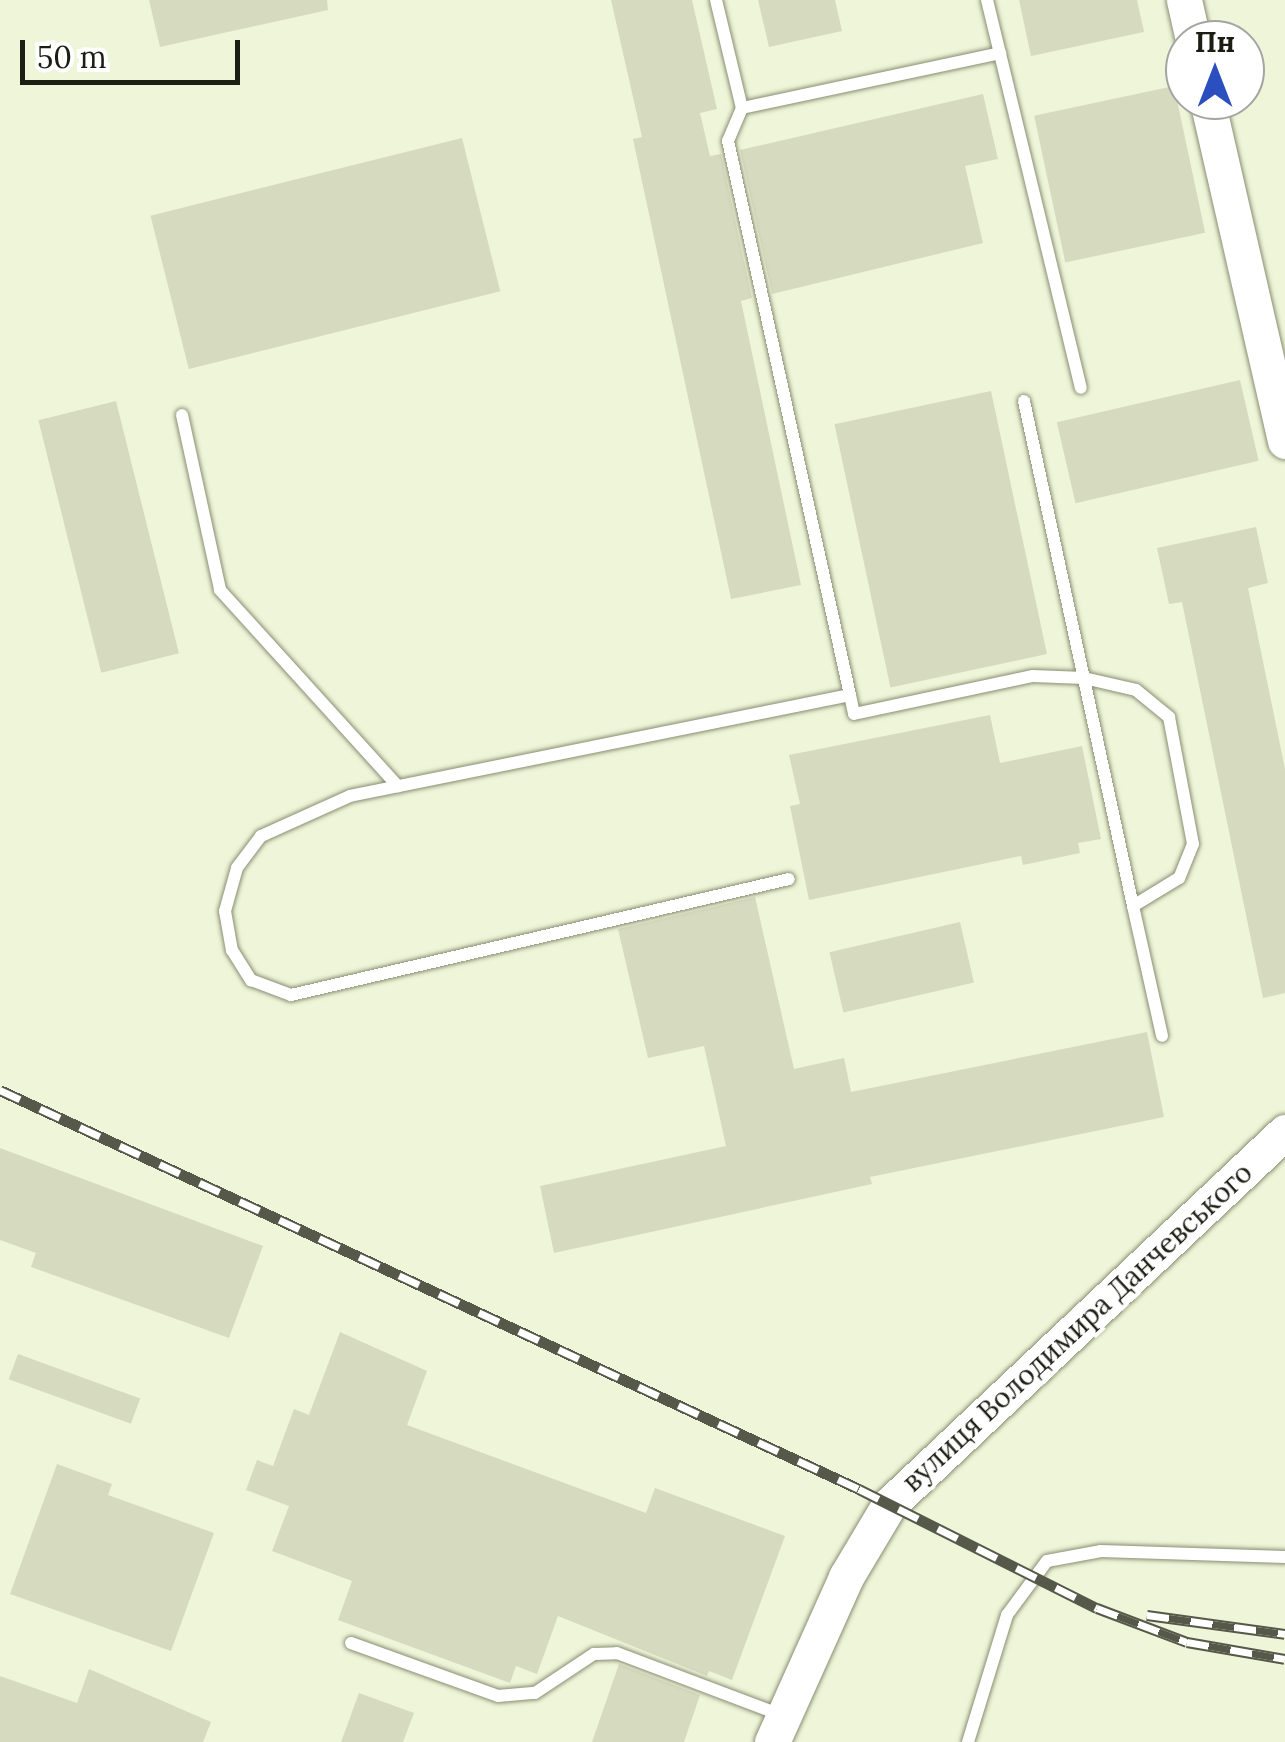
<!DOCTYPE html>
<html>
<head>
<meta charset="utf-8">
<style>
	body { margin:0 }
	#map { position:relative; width:1285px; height:1742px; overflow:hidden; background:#eff5d8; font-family:Lora,serif }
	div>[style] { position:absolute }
	.building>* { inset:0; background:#d6dbbf; transform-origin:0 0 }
	.roads { filter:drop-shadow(0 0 2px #898e73) drop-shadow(0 0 2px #898e73) }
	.lane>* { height:12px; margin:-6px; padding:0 6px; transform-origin:6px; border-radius:6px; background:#fff }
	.secondary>* { height:35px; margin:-17.5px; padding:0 17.5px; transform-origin:17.5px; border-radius:17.5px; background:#fff }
	.rail>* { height:11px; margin-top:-5.5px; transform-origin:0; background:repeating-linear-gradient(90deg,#fff 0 22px,#565849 0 44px); box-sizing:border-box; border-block:2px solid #565849 }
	span { translate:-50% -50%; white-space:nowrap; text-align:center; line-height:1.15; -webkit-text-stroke:8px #fff; paint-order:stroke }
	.street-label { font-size:28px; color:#1c1d13 }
	.north { position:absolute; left:1165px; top:20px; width:100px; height:100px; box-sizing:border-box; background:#fff; border:2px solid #a4a5a1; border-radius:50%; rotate:0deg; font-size:28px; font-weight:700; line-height:40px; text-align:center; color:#1c1d13 }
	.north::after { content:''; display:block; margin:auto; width:35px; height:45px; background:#2b4fbe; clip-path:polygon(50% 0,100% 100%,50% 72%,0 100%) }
	.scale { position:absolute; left:20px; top:40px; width:220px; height:45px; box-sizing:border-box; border:5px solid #1c1d13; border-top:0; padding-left:12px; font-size:30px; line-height:35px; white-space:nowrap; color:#1c1d13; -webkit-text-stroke:8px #fff; paint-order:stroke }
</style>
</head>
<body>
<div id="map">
	<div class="building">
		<div style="clip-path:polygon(149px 0,327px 0,328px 10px,160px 47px)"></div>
		<div style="clip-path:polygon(611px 0,692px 0,717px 109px,700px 113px,710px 156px,721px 154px,752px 298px,741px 301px,801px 585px,731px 599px,633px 139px,642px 137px)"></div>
		<div style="clip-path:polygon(758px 0,835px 0,842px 31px,769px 47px)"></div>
		<div style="clip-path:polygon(1019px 0,1137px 0,1144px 32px,1031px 56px)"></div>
		<div style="left:1174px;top:86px;width:150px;height:143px;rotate:78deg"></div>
		<div style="clip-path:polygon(983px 94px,998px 159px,965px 166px,983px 243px,772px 294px,740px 150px)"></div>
		<div style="left:462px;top:138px;width:158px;height:321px;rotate:76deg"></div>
		<div style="left:1240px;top:380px;width:83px;height:188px;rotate:77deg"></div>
		<div style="left:991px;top:391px;width:269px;height:160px;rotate:78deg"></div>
		<div style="left:116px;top:401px;width:260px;height:80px;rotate:76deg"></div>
		<div style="clip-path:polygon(1256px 527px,1268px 583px,1248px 588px,1285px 769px,1285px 993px,1263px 998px,1182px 602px,1169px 604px,1157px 548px)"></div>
		<div style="clip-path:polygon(990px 715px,1000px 763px,1082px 746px,1101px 839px,1078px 843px,1080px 853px,1023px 865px,1021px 856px,809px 900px,790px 806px,800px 804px,789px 755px)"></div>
		<div style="clip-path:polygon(755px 897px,794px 1069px,844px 1058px,851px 1092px,1147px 1032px,1164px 1117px,870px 1177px,872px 1184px,554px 1253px,540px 1186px,726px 1146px,704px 1046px,648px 1058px,618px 929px)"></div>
		<div style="left:960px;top:922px;width:62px;height:134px;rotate:77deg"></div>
		<div style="clip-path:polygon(0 1148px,263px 1246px,229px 1338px,31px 1267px,36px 1253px,0 1240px)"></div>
		<div style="clip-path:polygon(340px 1332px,427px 1371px,407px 1425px,646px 1513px,655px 1488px,785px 1536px,732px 1680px,709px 1671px,707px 1676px,558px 1616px,537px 1674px,516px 1666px,510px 1683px,338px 1620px,352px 1581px,272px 1551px,289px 1506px,246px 1490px,257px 1460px,273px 1466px,294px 1409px,309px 1415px)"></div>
		<div style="left:18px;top:1354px;width:130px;height:27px;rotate:20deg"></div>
		<div style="clip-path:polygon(57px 1464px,112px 1484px,108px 1495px,214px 1533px,171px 1651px,10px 1594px)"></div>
		<div style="clip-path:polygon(619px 1664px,700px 1695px,684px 1742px,592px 1742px)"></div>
		<div style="clip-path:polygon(89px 1669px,211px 1722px,203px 1742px,0 1742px,0 1676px,77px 1703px)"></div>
		<div style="clip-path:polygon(359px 1693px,414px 1713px,403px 1742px,341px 1742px)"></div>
	</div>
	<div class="roads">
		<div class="lane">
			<div style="left:716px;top:0;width:111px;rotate:76.5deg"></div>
			<div style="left:742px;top:108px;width:36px;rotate:113deg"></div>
			<div style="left:728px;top:141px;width:567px;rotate:77.58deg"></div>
			<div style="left:850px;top:695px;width:510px;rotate:168.58deg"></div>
			<div style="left:350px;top:796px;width:98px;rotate:155.8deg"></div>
			<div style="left:261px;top:836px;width:40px;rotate:127deg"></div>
			<div style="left:237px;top:868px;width:45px;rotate:105.6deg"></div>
			<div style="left:225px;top:911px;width:40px;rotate:80deg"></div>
			<div style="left:232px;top:950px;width:36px;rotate:58deg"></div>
			<div style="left:251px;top:980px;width:43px;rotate:20.6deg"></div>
			<div style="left:291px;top:995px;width:511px;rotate:-13.11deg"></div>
			<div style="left:987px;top:0;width:399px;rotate:76.4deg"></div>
			<div style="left:742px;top:108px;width:264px;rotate:-12deg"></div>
			<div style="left:1024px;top:401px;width:517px;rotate:77.82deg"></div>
			<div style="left:182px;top:415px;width:179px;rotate:77.7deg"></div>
			<div style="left:220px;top:590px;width:265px;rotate:47.8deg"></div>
			<div style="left:850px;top:695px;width:19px;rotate:78deg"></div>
			<div style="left:854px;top:714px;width:183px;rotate:-12deg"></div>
			<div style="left:1033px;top:676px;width:51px;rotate:2.2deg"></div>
			<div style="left:1084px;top:678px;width:53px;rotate:13deg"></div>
			<div style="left:1136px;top:690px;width:43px;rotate:39.3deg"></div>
			<div style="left:1169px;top:717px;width:129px;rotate:79.3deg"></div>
			<div style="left:1193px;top:844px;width:37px;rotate:112deg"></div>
			<div style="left:1179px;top:878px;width:54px;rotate:148.7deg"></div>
			<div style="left:1133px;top:906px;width:133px;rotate:77.4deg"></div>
			<div style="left:351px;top:1643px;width:156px;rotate:19.8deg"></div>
			<div style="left:498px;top:1696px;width:37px;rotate:-5deg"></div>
			<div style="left:535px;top:1693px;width:71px;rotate:-33.5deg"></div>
			<div style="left:594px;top:1654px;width:23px;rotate:-2deg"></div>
			<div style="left:617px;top:1653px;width:175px;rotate:20.7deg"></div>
			<div style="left:968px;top:1742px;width:133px;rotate:-72.9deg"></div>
			<div style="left:1007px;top:1615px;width:67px;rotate:-53.5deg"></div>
			<div style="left:1047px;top:1561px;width:55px;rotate:-10.5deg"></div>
			<div style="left:1101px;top:1551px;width:184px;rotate:1.9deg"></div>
		</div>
		<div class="secondary">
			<div style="left:1184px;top:0;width:41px;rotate:77.3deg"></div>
			<div style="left:1207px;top:100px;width:350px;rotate:77.1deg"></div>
			<div style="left:772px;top:1742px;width:181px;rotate:-65.8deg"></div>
			<div style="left:846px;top:1577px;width:84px;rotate:-59.2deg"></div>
			<div style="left:889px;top:1505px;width:544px;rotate:-43.29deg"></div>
		</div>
	</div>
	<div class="rail">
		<div style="left:0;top:1090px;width:947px;rotate:24.91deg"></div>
		<div style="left:859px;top:1489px;width:266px;rotate:26.6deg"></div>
		<div style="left:1097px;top:1608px;width:96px;rotate:20.7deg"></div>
		<div style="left:1187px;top:1642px;width:99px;rotate:9.8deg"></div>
		<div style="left:1147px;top:1615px;width:139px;rotate:7.8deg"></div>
	</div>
	<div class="street-label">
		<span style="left:1077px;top:1327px;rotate:-43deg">вулиця Володимира Данчевського</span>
	</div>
	<div class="north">Пн</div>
	<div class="scale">50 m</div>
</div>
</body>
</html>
